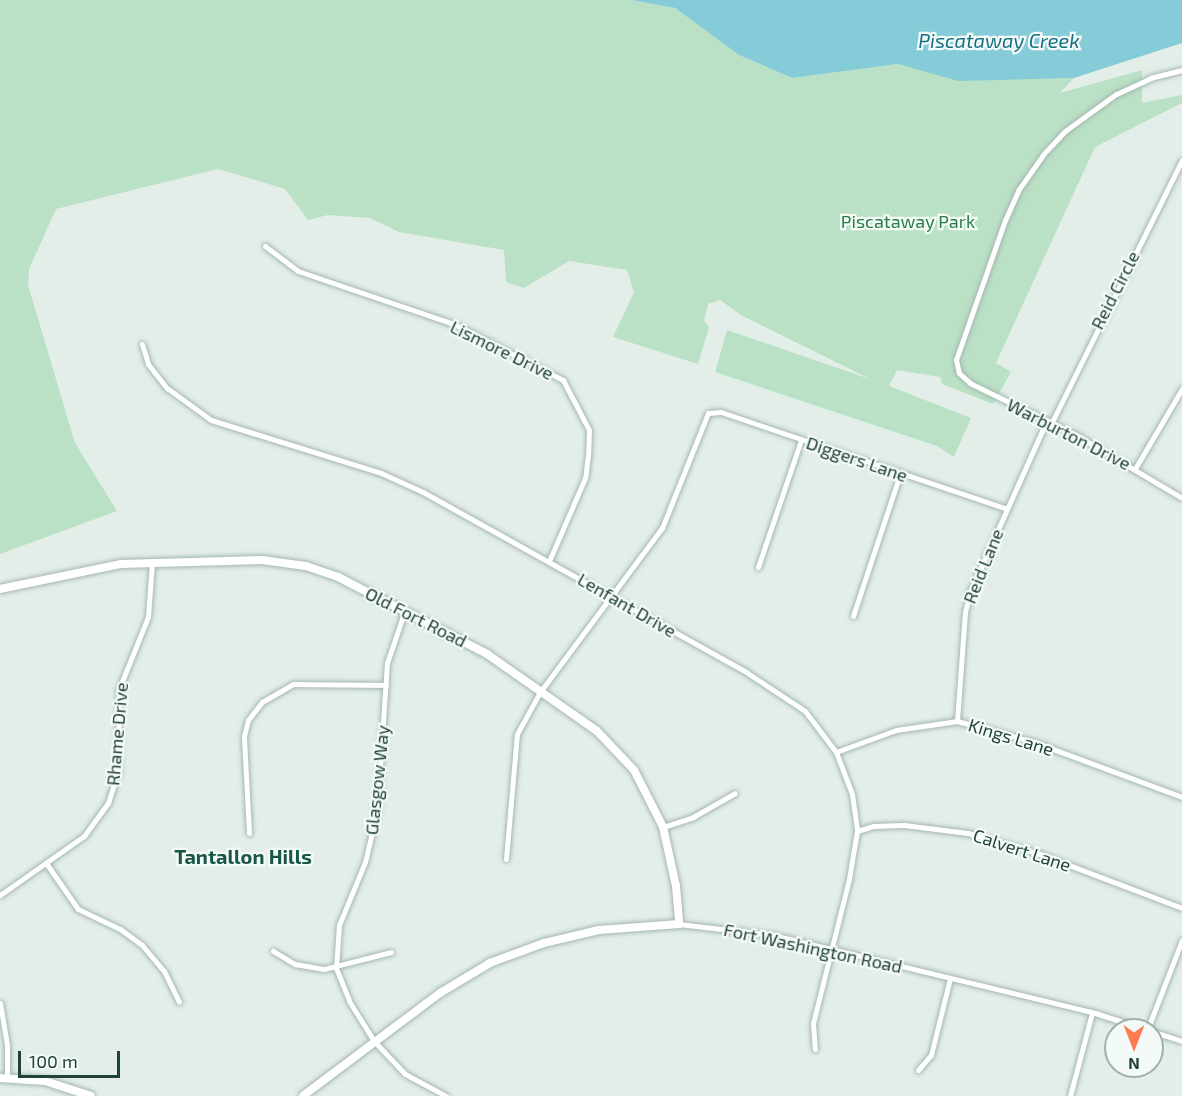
<!DOCTYPE html>
<html>
<head>
<meta charset="utf-8">
<style>
	body { margin:0 }
	#map { position:relative; width:1182px; height:1096px; overflow:hidden; background:#e3eee9; font-family:"Exo 2",sans-serif }
	div>[style] { position:absolute }
	.green>* { inset:0; background:#bae1c5 }
	.water>* { inset:0; background:#86ccd8 }
	.roads { filter:drop-shadow(0 0 2px #a5b7b1) drop-shadow(0 0 2px #a5b7b1) }
	.street>* { height:5px; margin:-2.5px; padding:0 2.5px; transform-origin:2.5px; border-radius:2.5px; background:#fff }
	.secondary>* { height:8px; margin:-4px; padding:0 4px; transform-origin:4px; border-radius:4px; background:#fff }
	span { translate:-50% -50%; white-space:nowrap; text-align:center; line-height:1.15; -webkit-text-stroke:4.5px #f4faf7; paint-order:stroke }
	.park-label { font-size:18px; color:#277d48 }
	.street-label { font-size:18px; color:#214239 }
	.water-label { font-size:20px; color:#157284; font-style:italic }
	.neighbourhood-label { font-size:20px; color:#1a5647; font-weight:700 }
	.north { position:absolute; left:1104px; top:1018px; width:60px; height:60px; box-sizing:border-box; background:#f4faf7; border:2px solid #a0b0ab; border-radius:50%; rotate:180deg; font-size:16px; font-weight:700; line-height:24px; text-align:center; color:#214239 }
	.north::after { content:''; display:block; margin:auto; width:21px; height:27px; background:#fe7b51; clip-path:polygon(50% 0,100% 100%,50% 72%,0 100%) }
	.scale { position:absolute; left:18px; top:1051px; width:102px; height:27px; box-sizing:border-box; border:3px solid #214239; border-top:0; padding-left:8px; font-size:18px; line-height:21px; white-space:nowrap; color:#214239; -webkit-text-stroke:4px #f4faf7; paint-order:stroke }
</style>
</head>
<body>
<div id="map">
	<div class="green">
		<div style="clip-path:polygon(0 0,631px 0,675px 8px,739px 55px,792px 78px,898px 64px,958px 80px,1074px 78px,1060px 93px,1142px 70px,1142px 103px,1182px 95px,1182px 103px,1095px 147px,996px 363px,1011px 372px,993px 404px,942px 384px,940px 377px,897px 370px,889px 386px,971px 418px,954px 457px,937px 446px,715px 372px,727px 330px,870px 379px,741px 315px,720px 300px,708px 304px,704px 321px,709px 327px,707px 334px,698px 364px,613px 337px,634px 292px,627px 270px,569px 261px,524px 288px,506px 282px,504px 250px,399px 232px,370px 218px,328px 215px,308px 220px,285px 189px,218px 169px,56px 209px,29px 269px,28px 285px,75px 443px,117px 511px,0 554px)"></div>
	</div>
	<div class="water">
		<div style="clip-path:polygon(631px 0,1182px 0,1182px 43px,1074px 78px,958px 81px,898px 64px,792px 78px,739px 55px,675px 8px)"></div>
	</div>
	<div class="roads">
		<div class="street">
			<div style="left:1182px;top:70px;width:32px;rotate:166deg"></div>
			<div style="left:1151px;top:78px;width:38px;rotate:155deg"></div>
			<div style="left:1116px;top:94px;width:63px;rotate:144deg"></div>
			<div style="left:1065px;top:131px;width:33px;rotate:133deg"></div>
			<div style="left:1043px;top:155px;width:42px;rotate:125.2deg"></div>
			<div style="left:1019px;top:189px;width:34px;rotate:114deg"></div>
			<div style="left:1005px;top:220px;width:148px;rotate:109.3deg"></div>
			<div style="left:956px;top:360px;width:13px;rotate:77deg"></div>
			<div style="left:959px;top:373px;width:15px;rotate:42deg"></div>
			<div style="left:970px;top:383px;width:118px;rotate:26.1deg"></div>
			<div style="left:1076px;top:435px;width:123px;rotate:30.7deg"></div>
			<div style="left:265px;top:246px;width:41px;rotate:37.1deg"></div>
			<div style="left:298px;top:271px;width:165px;rotate:18.8deg"></div>
			<div style="left:454px;top:324px;width:123px;rotate:27.2deg"></div>
			<div style="left:563px;top:380px;width:56px;rotate:62.5deg"></div>
			<div style="left:589px;top:430px;width:25px;rotate:92deg"></div>
			<div style="left:588px;top:455px;width:23px;rotate:97deg"></div>
			<div style="left:585px;top:478px;width:88px;rotate:113.4deg"></div>
			<div style="left:142px;top:344px;width:21px;rotate:73deg"></div>
			<div style="left:148px;top:364px;width:31px;rotate:52deg"></div>
			<div style="left:167px;top:388px;width:54px;rotate:36deg"></div>
			<div style="left:211px;top:420px;width:178px;rotate:17.3deg"></div>
			<div style="left:381px;top:473px;width:46px;rotate:24.3deg"></div>
			<div style="left:423px;top:492px;width:370px;rotate:29.1deg"></div>
			<div style="left:746px;top:672px;width:71px;rotate:33.5deg"></div>
			<div style="left:805px;top:711px;width:51px;rotate:52.9deg"></div>
			<div style="left:836px;top:752px;width:45px;rotate:69.1deg"></div>
			<div style="left:852px;top:794px;width:37px;rotate:82deg"></div>
			<div style="left:857px;top:831px;width:49px;rotate:99.5deg"></div>
			<div style="left:849px;top:879px;width:148px;rotate:104deg"></div>
			<div style="left:813px;top:1023px;width:26px;rotate:86deg"></div>
			<div style="left:1052px;top:422px;width:292px;rotate:-63.6deg"></div>
			<div style="left:1136px;top:467px;width:91px;rotate:-59.5deg"></div>
			<div style="left:758px;top:567px;width:134px;rotate:-71.3deg"></div>
			<div style="left:404px;top:613px;width:53px;rotate:108.8deg"></div>
			<div style="left:387px;top:663px;width:148px;rotate:93.9deg"></div>
			<div style="left:377px;top:811px;width:52px;rotate:103.2deg"></div>
			<div style="left:365px;top:862px;width:68px;rotate:112.4deg"></div>
			<div style="left:339px;top:925px;width:43px;rotate:94deg"></div>
			<div style="left:336px;top:968px;width:35px;rotate:68deg"></div>
			<div style="left:349px;top:1001px;width:47px;rotate:58deg"></div>
			<div style="left:374px;top:1041px;width:45px;rotate:46.8deg"></div>
			<div style="left:405px;top:1074px;width:47px;rotate:28.2deg"></div>
			<div style="left:853px;top:616px;width:150px;rotate:-71.7deg"></div>
			<div style="left:957px;top:721px;width:109px;rotate:-85.8deg"></div>
			<div style="left:965px;top:612px;width:21px;rotate:-76deg"></div>
			<div style="left:970px;top:592px;width:188px;rotate:-65.9deg"></div>
			<div style="left:836px;top:752px;width:64px;rotate:-20.1deg"></div>
			<div style="left:896px;top:730px;width:62px;rotate:-8.4deg"></div>
			<div style="left:957px;top:721px;width:80px;rotate:15.3deg"></div>
			<div style="left:1034px;top:742px;width:158px;rotate:20.4deg"></div>
			<div style="left:663px;top:827px;width:32px;rotate:-18deg"></div>
			<div style="left:693px;top:817px;width:48px;rotate:-29.7deg"></div>
			<div style="left:857px;top:831px;width:17px;rotate:-17deg"></div>
			<div style="left:873px;top:826px;width:31px;rotate:-2deg"></div>
			<div style="left:904px;top:825px;width:64px;rotate:7.1deg"></div>
			<div style="left:968px;top:833px;width:75px;rotate:16.3deg"></div>
			<div style="left:1040px;top:854px;width:152px;rotate:20.8deg"></div>
			<div style="left:249px;top:833px;width:97px;rotate:-93deg"></div>
			<div style="left:244px;top:736px;width:16px;rotate:-76deg"></div>
			<div style="left:248px;top:720px;width:23px;rotate:-52deg"></div>
			<div style="left:262px;top:702px;width:36px;rotate:-30deg"></div>
			<div style="left:293px;top:684px;width:93px;rotate:0.6deg"></div>
			<div style="left:506px;top:859px;width:125px;rotate:-85deg"></div>
			<div style="left:517px;top:734px;width:48px;rotate:-61.3deg"></div>
			<div style="left:540px;top:692px;width:204px;rotate:-53.4deg"></div>
			<div style="left:662px;top:528px;width:124px;rotate:-68.2deg"></div>
			<div style="left:708px;top:413px;width:13px;rotate:-4deg"></div>
			<div style="left:721px;top:412px;width:302px;rotate:18.7deg"></div>
			<div style="left:46px;top:863px;width:56px;rotate:55.2deg"></div>
			<div style="left:78px;top:909px;width:47px;rotate:25.5deg"></div>
			<div style="left:120px;top:929px;width:27px;rotate:36deg"></div>
			<div style="left:142px;top:945px;width:34px;rotate:50deg"></div>
			<div style="left:164px;top:971px;width:34px;rotate:64deg"></div>
			<div style="left:0;top:895px;width:103px;rotate:-35.1deg"></div>
			<div style="left:84px;top:836px;width:41px;rotate:-54deg"></div>
			<div style="left:108px;top:803px;width:33px;rotate:-72deg"></div>
			<div style="left:118px;top:772px;width:83px;rotate:-89.3deg"></div>
			<div style="left:119px;top:689px;width:78px;rotate:-68.1deg"></div>
			<div style="left:148px;top:617px;width:55px;rotate:-85.8deg"></div>
			<div style="left:679px;top:924px;width:95px;rotate:6.7deg"></div>
			<div style="left:773px;top:935px;width:331px;rotate:13.6deg"></div>
			<div style="left:1095px;top:1013px;width:91px;rotate:17.8deg"></div>
			<div style="left:273px;top:951px;width:26px;rotate:31deg"></div>
			<div style="left:295px;top:964px;width:29px;rotate:10deg"></div>
			<div style="left:324px;top:969px;width:69px;rotate:-14.2deg"></div>
			<div style="left:0;top:1003px;width:43px;rotate:80.5deg"></div>
			<div style="left:7px;top:1045px;width:33px;rotate:90deg"></div>
			<div style="left:1148px;top:1028px;width:94px;rotate:-68.9deg"></div>
			<div style="left:918px;top:1070px;width:20px;rotate:-49deg"></div>
			<div style="left:931px;top:1055px;width:79px;rotate:-76.1deg"></div>
			<div style="left:1070px;top:1096px;width:86px;rotate:-75.2deg"></div>
		</div>
		<div class="secondary">
			<div style="left:0;top:589px;width:124px;rotate:-11.7deg"></div>
			<div style="left:121px;top:564px;width:141px;rotate:-1.6deg"></div>
			<div style="left:262px;top:560px;width:44px;rotate:7.8deg"></div>
			<div style="left:306px;top:566px;width:34px;rotate:19deg"></div>
			<div style="left:338px;top:577px;width:168px;rotate:27.3deg"></div>
			<div style="left:487px;top:654px;width:134px;rotate:35deg"></div>
			<div style="left:597px;top:731px;width:54px;rotate:46.5deg"></div>
			<div style="left:634px;top:770px;width:64px;rotate:63deg"></div>
			<div style="left:663px;top:827px;width:60px;rotate:77.6deg"></div>
			<div style="left:676px;top:886px;width:38px;rotate:85deg"></div>
			<div style="left:679px;top:924px;width:80px;rotate:175.7deg"></div>
			<div style="left:599px;top:930px;width:57px;rotate:166.7deg"></div>
			<div style="left:544px;top:943px;width:58px;rotate:159.7deg"></div>
			<div style="left:490px;top:963px;width:58px;rotate:149deg"></div>
			<div style="left:440px;top:993px;width:171px;rotate:143.1deg"></div>
			<div style="left:0;top:1078px;width:45px;rotate:3.8deg"></div>
			<div style="left:45px;top:1081px;width:48px;rotate:18.1deg"></div>
		</div>
	</div>
	<div class="park-label">
		<span style="left:908px;top:221px">Piscataway Park</span>
	</div>
	<div class="street-label">
		<span style="left:1115px;top:290px;rotate:-63deg">Reid Circle</span>
		<span style="left:502px;top:350px;rotate:26deg">Lismore Drive</span>
		<span style="left:1069px;top:434px;rotate:27deg">Warburton Drive</span>
		<span style="left:857px;top:459px;rotate:19deg">Diggers Lane</span>
		<span style="left:983px;top:566px;rotate:-68deg">Reid Lane</span>
		<span style="left:627px;top:605px;rotate:30deg">Lenfant Drive</span>
		<span style="left:416px;top:617px;rotate:27deg">Old Fort Road</span>
		<span style="left:117px;top:734px;rotate:-85deg">Rhame Drive</span>
		<span style="left:1011px;top:737px;rotate:17deg">Kings Lane</span>
		<span style="left:377px;top:780px;rotate:-84deg">Glasgow Way</span>
		<span style="left:1022px;top:850px;rotate:18deg">Calvert Lane</span>
		<span style="left:813px;top:948px;rotate:12deg">Fort Washington Road</span>
	</div>
	<div class="water-label">
		<span style="left:999px;top:40px">Piscataway Creek</span>
	</div>
	<div class="neighbourhood-label">
		<span style="left:243px;top:856px">Tantallon Hills</span>
	</div>
	<div class="north">N</div>
	<div class="scale">100 m</div>
</div>
</body>
</html>
